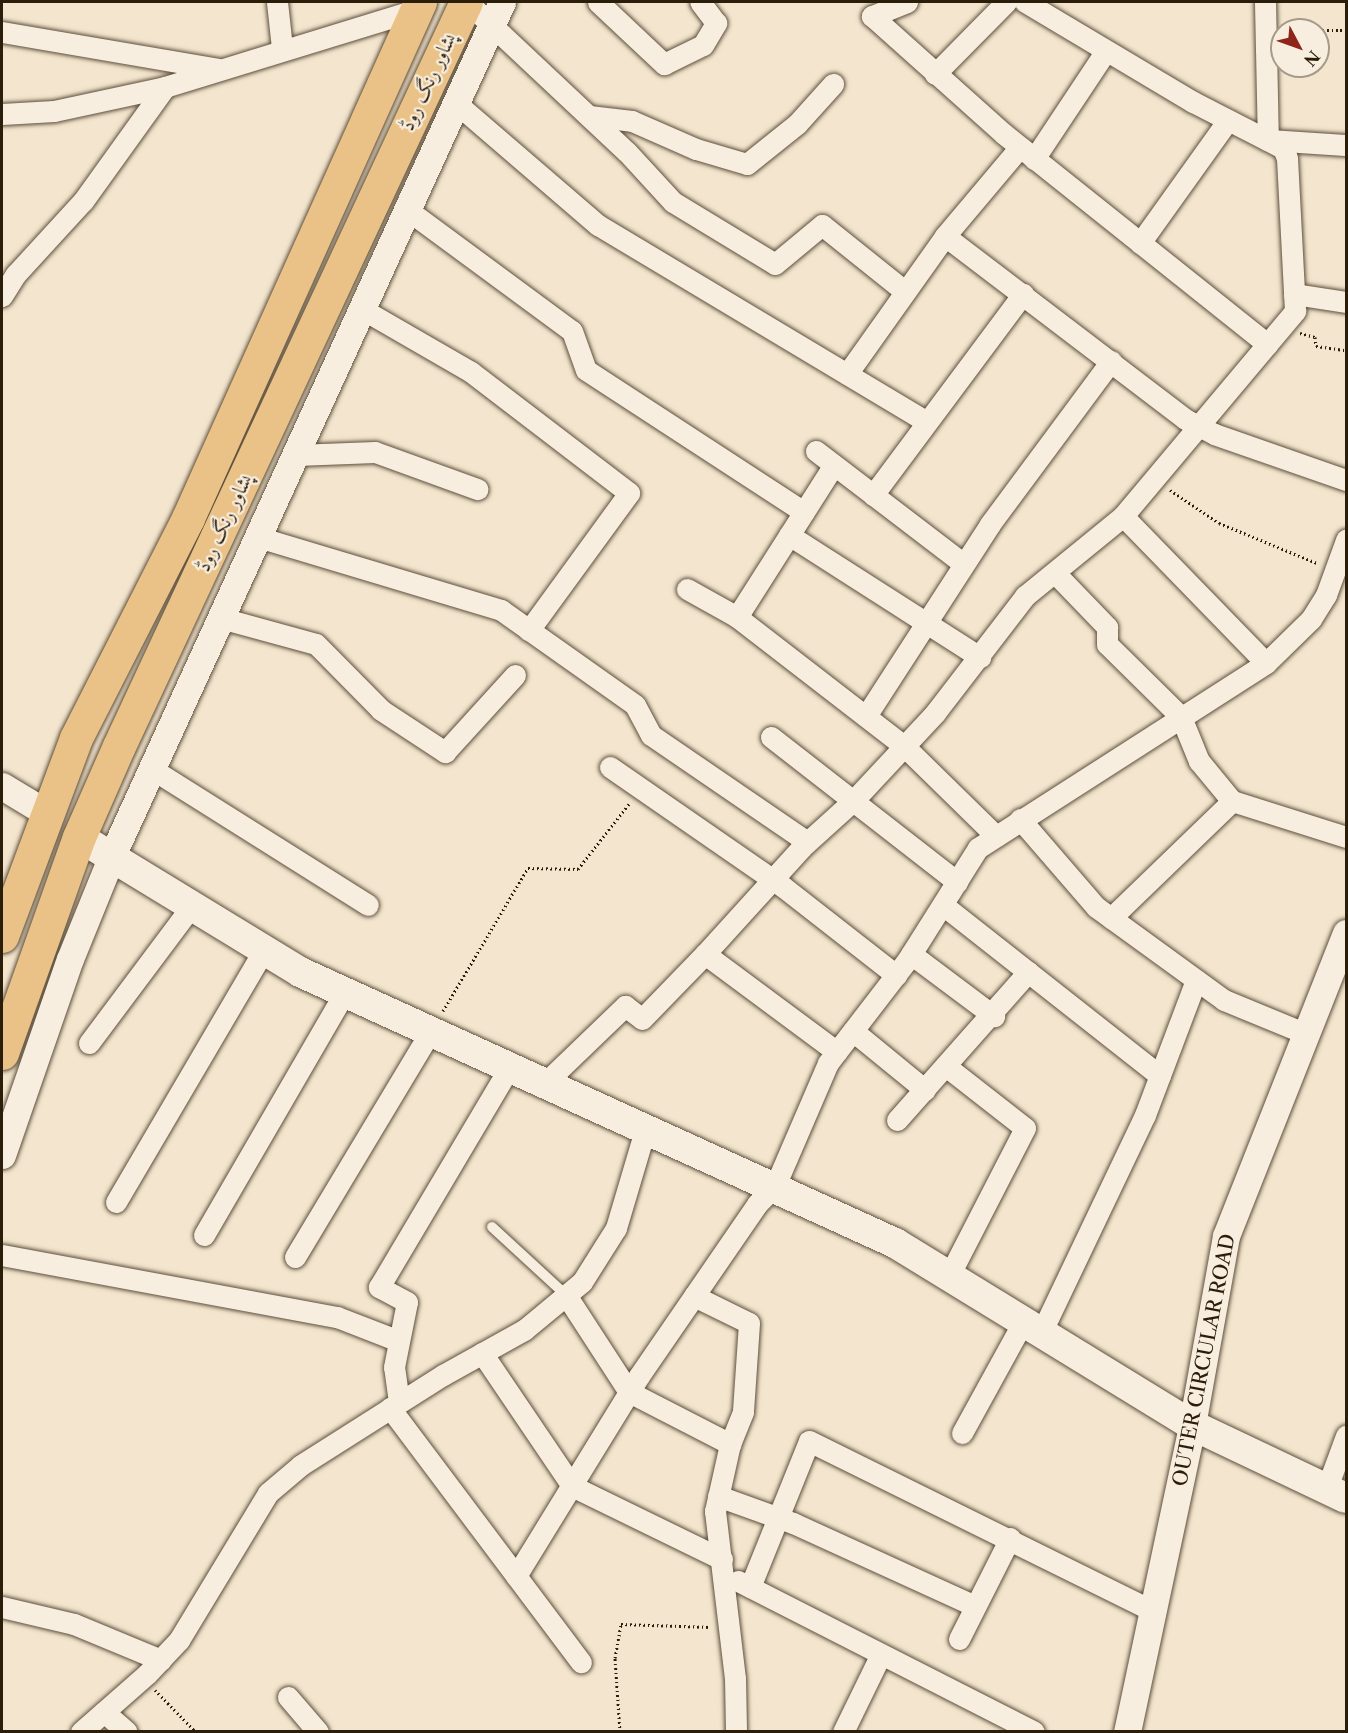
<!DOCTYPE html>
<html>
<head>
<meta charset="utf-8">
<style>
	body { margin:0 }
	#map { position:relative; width:1348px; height:1733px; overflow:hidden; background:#f4e5ce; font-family:"Libre Caslon Text",Amiri,serif }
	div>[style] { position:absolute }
	.path>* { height:3px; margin-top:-1.5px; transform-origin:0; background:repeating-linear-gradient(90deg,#2a1d0a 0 1.5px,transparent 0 4.5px) }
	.roads { filter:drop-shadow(0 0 2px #5c4f3b) drop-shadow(0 0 2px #5c4f3b) }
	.service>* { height:10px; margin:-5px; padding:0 5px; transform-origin:5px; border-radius:5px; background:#f8eedf }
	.minor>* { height:21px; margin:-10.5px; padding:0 10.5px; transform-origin:10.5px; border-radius:10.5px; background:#f8eedf }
	.tertiary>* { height:27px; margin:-13.5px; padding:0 13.5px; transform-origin:13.5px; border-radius:13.5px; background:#f8eedf }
	.secondary>* { height:30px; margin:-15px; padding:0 15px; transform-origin:15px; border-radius:15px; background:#f8eedf }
	.trunk>* { height:33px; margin:-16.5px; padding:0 16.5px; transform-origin:16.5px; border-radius:16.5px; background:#eac287 }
	span { translate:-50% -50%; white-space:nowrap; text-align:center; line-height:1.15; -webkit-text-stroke:4.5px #f8eedf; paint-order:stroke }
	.street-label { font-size:20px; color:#2a1d0a }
	.frame { position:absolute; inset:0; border:3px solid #2a1d0a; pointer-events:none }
	.north { position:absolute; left:1270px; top:18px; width:60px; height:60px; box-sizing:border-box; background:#f8eedf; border:2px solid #a69a8a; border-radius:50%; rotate:131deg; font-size:16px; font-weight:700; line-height:24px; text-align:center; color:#2a1d0a }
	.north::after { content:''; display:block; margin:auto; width:21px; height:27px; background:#8f2418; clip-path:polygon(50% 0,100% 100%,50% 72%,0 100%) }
</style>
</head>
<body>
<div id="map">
	<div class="path">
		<div style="left:1318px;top:30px;width:28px"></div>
		<div style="left:1300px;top:333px;width:16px;rotate:15deg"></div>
		<div style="left:1315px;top:337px;width:9px;rotate:84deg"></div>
		<div style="left:1316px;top:346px;width:30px;rotate:8deg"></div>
		<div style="left:1170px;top:490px;width:59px;rotate:34deg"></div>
		<div style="left:1219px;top:523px;width:106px;rotate:22.2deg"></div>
		<div style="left:443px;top:1011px;width:166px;rotate:-59.3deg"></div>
		<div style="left:528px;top:868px;width:50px;rotate:1.1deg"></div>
		<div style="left:578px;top:869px;width:83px;rotate:-51.9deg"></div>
		<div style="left:155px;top:1690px;width:59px;rotate:45.7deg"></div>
		<div style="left:620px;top:1732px;width:74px;rotate:-93.9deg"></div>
		<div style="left:615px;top:1658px;width:35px;rotate:-80deg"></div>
		<div style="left:621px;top:1624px;width:89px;rotate:1.9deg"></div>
	</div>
	<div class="roads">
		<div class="service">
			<div style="left:492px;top:1227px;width:100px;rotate:42.6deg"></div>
		</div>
		<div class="minor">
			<div style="left:277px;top:2px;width:46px;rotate:83.8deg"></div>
			<div style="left:467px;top:2px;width:219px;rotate:43.2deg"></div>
			<div style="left:627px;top:152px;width:68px;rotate:47.4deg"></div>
			<div style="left:673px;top:202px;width:119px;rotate:31.3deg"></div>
			<div style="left:775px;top:264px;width:61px;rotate:-39.7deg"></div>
			<div style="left:822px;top:225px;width:104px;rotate:38.7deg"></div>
			<div style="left:598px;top:2px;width:91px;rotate:43.2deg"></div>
			<div style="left:664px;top:64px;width:43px;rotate:-26deg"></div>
			<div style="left:703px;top:45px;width:26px;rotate:-59deg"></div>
			<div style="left:716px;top:23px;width:26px;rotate:-127deg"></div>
			<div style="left:907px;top:2px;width:38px;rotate:158deg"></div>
			<div style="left:872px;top:16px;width:177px;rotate:41.8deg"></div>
			<div style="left:1004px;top:134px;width:337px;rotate:38.6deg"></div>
			<div style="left:1265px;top:2px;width:138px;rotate:88.8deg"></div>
			<div style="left:1268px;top:140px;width:78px;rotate:3.7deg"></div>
			<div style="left:2px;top:32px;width:219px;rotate:9.7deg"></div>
			<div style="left:935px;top:74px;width:101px;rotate:-45.4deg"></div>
			<div style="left:456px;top:103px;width:187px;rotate:40.7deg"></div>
			<div style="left:598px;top:225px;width:383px;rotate:30.9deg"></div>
			<div style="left:2px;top:114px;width:52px;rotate:-3.3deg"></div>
			<div style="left:54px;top:111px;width:114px;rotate:-12.2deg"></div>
			<div style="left:589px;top:116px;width:43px;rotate:6.6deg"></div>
			<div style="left:632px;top:121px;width:70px;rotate:23.6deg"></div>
			<div style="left:696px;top:149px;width:53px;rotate:16.4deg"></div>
			<div style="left:747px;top:164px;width:64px;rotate:-38.7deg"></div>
			<div style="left:797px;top:124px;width:54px;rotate:-48deg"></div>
			<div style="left:1034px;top:159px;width:128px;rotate:-56.4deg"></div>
			<div style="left:409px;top:211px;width:202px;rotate:36.4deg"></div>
			<div style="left:572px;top:331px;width:41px;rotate:70.3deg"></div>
			<div style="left:586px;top:370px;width:260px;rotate:33.1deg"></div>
			<div style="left:945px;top:236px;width:302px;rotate:37.3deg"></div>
			<div style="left:1185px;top:419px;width:33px;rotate:27deg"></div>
			<div style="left:1214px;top:434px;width:140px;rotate:19.2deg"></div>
			<div style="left:1140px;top:243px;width:151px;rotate:-54.4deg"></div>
			<div style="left:1294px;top:294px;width:53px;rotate:8.7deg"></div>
			<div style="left:2px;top:296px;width:26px;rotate:-58deg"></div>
			<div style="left:16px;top:274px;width:99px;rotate:-47.5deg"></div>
			<div style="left:83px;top:201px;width:140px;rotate:-54.3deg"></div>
			<div style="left:165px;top:87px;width:262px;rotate:-17.1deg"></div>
			<div style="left:362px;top:309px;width:126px;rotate:30deg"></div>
			<div style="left:471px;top:372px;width:199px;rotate:37.4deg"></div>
			<div style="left:629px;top:493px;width:170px;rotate:126.1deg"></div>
			<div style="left:847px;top:374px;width:169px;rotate:-54.6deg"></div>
			<div style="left:945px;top:236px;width:116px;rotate:-49.9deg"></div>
			<div style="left:816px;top:451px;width:186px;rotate:37.4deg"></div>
			<div style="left:296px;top:455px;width:79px;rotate:-2.2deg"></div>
			<div style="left:375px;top:452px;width:109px;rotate:19.9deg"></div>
			<div style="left:873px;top:495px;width:251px;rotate:-53.3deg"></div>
			<div style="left:1123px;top:516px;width:205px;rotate:45.8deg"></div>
			<div style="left:789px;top:535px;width:227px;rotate:32.6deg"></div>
			<div style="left:258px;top:537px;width:254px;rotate:16.7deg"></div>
			<div style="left:501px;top:610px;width:164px;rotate:35.3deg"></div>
			<div style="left:635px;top:705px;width:34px;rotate:62deg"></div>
			<div style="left:651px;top:735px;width:189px;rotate:34.4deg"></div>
			<div style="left:1056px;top:574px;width:74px;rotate:46.1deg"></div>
			<div style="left:1107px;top:627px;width:17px;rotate:90deg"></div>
			<div style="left:1107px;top:644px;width:104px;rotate:44.6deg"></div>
			<div style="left:1181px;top:717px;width:48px;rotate:67.8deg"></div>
			<div style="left:1199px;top:761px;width:52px;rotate:50.5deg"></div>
			<div style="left:1232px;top:801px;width:120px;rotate:17.5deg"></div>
			<div style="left:687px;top:589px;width:57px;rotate:29.2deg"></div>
			<div style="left:737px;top:617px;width:211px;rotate:37.7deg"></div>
			<div style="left:904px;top:746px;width:129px;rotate:44.4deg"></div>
			<div style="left:737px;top:617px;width:180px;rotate:-57.5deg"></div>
			<div style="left:221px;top:618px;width:98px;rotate:15.3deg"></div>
			<div style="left:316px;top:644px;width:93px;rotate:45.4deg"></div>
			<div style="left:381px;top:710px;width:77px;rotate:33.3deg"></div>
			<div style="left:445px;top:752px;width:104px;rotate:-47.7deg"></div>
			<div style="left:866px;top:716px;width:229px;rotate:-57.1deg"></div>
			<div style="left:990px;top:524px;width:203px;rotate:-53.4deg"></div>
			<div style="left:771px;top:737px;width:236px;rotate:37.9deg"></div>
			<div style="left:610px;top:767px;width:209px;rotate:34.7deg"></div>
			<div style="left:782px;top:886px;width:145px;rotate:38deg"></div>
			<div style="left:152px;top:769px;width:255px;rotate:32.2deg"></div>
			<div style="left:1020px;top:819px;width:116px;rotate:49.2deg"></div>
			<div style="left:1096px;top:907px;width:158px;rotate:36deg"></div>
			<div style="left:1224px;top:1000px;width:87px;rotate:22.4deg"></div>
			<div style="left:943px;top:905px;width:276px;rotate:38.2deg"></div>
			<div style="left:1111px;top:918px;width:168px;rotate:-44deg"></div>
			<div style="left:705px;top:954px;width:164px;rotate:36.6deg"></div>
			<div style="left:911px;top:954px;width:104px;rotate:36.8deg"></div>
			<div style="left:853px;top:1031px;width:93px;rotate:39.3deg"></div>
			<div style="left:89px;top:1043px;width:169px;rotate:-53.2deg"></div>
			<div style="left:947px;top:1067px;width:99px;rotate:38deg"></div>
			<div style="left:1025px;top:1128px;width:166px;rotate:117.2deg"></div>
			<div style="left:546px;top:1082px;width:110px;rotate:-43.9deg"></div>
			<div style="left:625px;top:1006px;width:21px;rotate:37deg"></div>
			<div style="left:642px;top:1019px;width:91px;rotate:-45.9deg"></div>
			<div style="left:705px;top:954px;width:144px;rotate:-47.8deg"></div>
			<div style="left:802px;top:847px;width:70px;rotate:-42.1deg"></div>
			<div style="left:854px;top:800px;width:119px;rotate:-47deg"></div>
			<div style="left:935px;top:713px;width:148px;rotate:-52.4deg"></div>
			<div style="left:1025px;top:596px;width:127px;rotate:-39.2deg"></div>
			<div style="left:1123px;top:516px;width:268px;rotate:-50deg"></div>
			<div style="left:1295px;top:311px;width:153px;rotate:-93deg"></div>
			<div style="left:1287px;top:158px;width:11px;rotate:-112deg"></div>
			<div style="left:1283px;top:148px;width:101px;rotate:-152.9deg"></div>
			<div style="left:1193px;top:102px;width:196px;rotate:-149.2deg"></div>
			<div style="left:897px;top:1120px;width:198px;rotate:-48.5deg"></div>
			<div style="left:116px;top:1202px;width:292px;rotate:-59.6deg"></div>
			<div style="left:204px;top:1235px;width:281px;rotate:-59.9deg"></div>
			<div style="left:2px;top:1255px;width:341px;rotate:10.5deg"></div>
			<div style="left:337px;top:1317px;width:66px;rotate:21.2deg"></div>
			<div style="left:295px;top:1257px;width:264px;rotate:-59deg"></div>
			<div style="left:566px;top:1295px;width:116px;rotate:57deg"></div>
			<div style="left:629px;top:1392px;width:114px;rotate:27.2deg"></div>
			<div style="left:694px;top:1296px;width:61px;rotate:26.1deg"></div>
			<div style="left:749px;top:1323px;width:89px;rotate:93.9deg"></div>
			<div style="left:743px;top:1412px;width:35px;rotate:112deg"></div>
			<div style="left:730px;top:1444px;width:69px;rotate:102.6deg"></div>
			<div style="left:715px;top:1511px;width:168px;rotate:83.2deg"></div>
			<div style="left:735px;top:1678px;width:54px;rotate:88.9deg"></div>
			<div style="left:1042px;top:1331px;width:239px;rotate:-64.5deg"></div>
			<div style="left:1145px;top:1115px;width:144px;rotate:-69.3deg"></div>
			<div style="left:482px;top:1353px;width:161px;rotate:55.9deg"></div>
			<div style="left:572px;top:1486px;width:167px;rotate:26deg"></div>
			<div style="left:399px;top:1402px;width:35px;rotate:-98deg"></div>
			<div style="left:394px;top:1367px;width:66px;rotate:-78.7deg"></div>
			<div style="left:407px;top:1302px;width:32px;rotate:-152deg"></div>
			<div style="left:379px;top:1287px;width:257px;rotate:-59.3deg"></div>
			<div style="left:390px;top:1408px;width:318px;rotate:53.1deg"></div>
			<div style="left:962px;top:1433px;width:127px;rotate:-61.2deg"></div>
			<div style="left:1326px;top:1490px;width:58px;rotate:-69.7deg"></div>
			<div style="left:718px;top:1496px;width:80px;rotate:19.8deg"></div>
			<div style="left:793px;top:1523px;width:200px;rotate:24.5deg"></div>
			<div style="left:516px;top:1576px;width:235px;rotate:-58.4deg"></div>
			<div style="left:639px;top:1376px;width:209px;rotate:-55.5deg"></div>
			<div style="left:757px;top:1204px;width:25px;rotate:-45deg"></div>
			<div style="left:775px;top:1186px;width:134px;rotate:-66.7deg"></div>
			<div style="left:828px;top:1063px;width:131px;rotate:-52.4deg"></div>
			<div style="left:908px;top:959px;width:131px;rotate:-57.8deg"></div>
			<div style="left:978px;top:848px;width:342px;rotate:-32.7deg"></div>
			<div style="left:1266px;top:663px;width:63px;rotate:-44.4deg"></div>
			<div style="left:1311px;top:619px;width:28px;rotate:-58deg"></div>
			<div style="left:1326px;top:595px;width:59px;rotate:-70deg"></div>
			<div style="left:738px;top:1581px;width:332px;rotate:27deg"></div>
			<div style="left:750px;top:1587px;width:157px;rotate:-68deg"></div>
			<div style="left:809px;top:1441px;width:384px;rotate:26.3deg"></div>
			<div style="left:2px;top:1607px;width:74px;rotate:13.3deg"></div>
			<div style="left:74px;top:1624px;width:94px;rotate:22.5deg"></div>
			<div style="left:959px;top:1639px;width:113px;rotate:-63.2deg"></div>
			<div style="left:288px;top:1697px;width:46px;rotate:49.4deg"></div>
			<div style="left:104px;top:1712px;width:30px;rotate:41deg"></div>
			<div style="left:81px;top:1732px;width:88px;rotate:-41.3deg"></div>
			<div style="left:147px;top:1674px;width:47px;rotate:-46.7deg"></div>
			<div style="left:179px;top:1640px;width:172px;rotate:-58.8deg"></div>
			<div style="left:268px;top:1493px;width:43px;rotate:-40.3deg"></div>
			<div style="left:301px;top:1465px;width:168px;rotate:-32.4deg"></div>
			<div style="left:443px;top:1375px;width:93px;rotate:-29.1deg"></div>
			<div style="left:524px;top:1330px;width:75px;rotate:-39.6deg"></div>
			<div style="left:582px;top:1282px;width:64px;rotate:-57.8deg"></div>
			<div style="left:616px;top:1228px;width:105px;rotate:-73.5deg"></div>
			<div style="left:843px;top:1732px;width:85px;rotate:-64deg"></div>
		</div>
		<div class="tertiary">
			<div style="left:2px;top:786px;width:50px;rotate:31.2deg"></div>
			<div style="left:2px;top:1155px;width:207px;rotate:-70.9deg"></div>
			<div style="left:70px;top:959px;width:109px;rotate:-67.9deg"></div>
			<div style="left:111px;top:858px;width:941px;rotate:-65.45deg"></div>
			<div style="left:1127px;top:1732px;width:314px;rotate:-78deg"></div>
			<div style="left:1192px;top:1425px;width:192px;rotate:-79.8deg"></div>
			<div style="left:1226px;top:1236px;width:326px;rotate:-68.4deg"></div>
		</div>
		<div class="secondary">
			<div style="left:79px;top:837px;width:259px;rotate:31.4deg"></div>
			<div style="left:300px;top:972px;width:654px;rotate:24.49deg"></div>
			<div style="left:895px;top:1243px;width:348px;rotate:31.5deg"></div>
			<div style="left:1192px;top:1425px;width:170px;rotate:25.4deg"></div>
		</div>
		<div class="trunk">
			<div style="left:2px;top:936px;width:211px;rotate:-69.5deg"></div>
			<div style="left:76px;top:738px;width:247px;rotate:-63deg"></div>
			<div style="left:188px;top:518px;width:566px;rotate:-65.79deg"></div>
			<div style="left:2px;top:1053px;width:229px;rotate:-70.4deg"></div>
			<div style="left:79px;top:837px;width:99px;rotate:-66.3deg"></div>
			<div style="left:119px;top:746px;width:821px;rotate:-65deg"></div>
		</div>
	</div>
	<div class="street-label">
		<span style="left:428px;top:82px;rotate:-65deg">پشاور رنگ روڈ</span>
		<span style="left:224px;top:523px;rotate:-65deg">پشاور رنگ روڈ</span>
		<span style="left:1204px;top:1360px;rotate:-79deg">OUTER CIRCULAR ROAD</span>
	</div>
	<div class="frame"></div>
	<div class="north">N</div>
</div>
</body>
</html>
